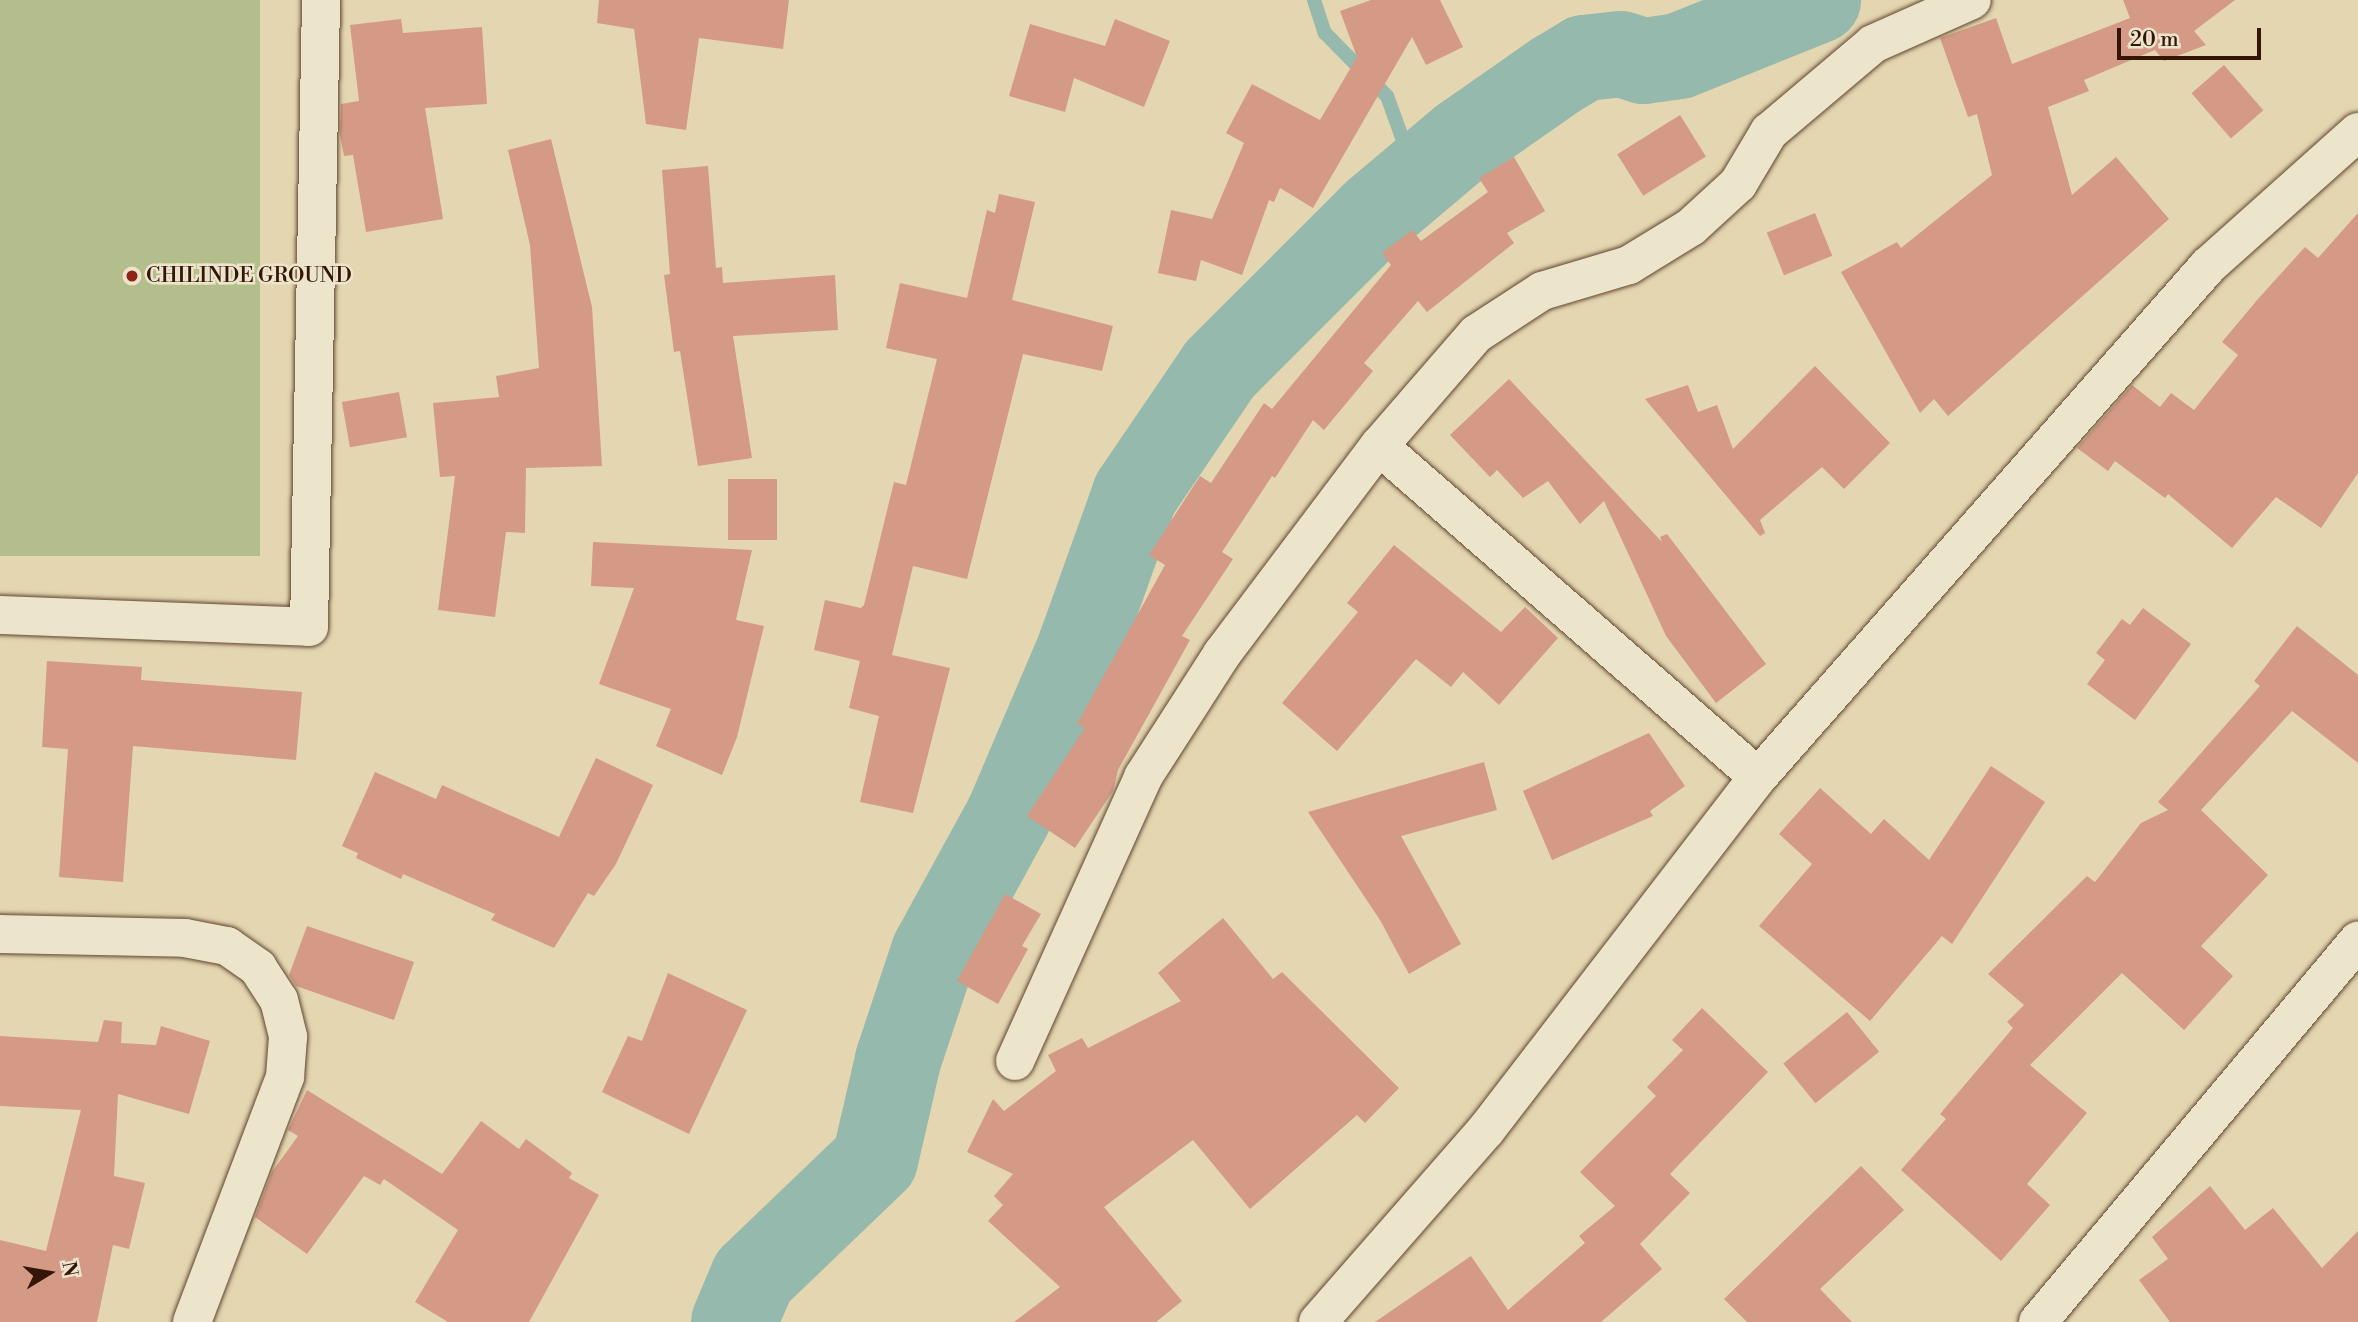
<!DOCTYPE html>
<html>
<head>
<meta charset="utf-8">
<style>
	body { margin:0 }
	#map { position:relative; width:2358px; height:1322px; overflow:hidden; background:#e4d6b0; font-family:"Libre Bodoni",serif }
	div>[style] { position:absolute }
	.green>* { inset:0; background:#b4be8c; transform-origin:0 0 }
	.stream>* { height:14px; margin:-7px; padding:0 7px; transform-origin:7px; border-radius:7px; background:#95b9ac }
	.river>* { height:86px; margin:-43px; padding:0 43px; transform-origin:43px; border-radius:43px; background:#95b9ac }
	.building>* { inset:0; background:#d49a86; transform-origin:0 0 }
	.roads { filter:drop-shadow(0 0 2px #604531) drop-shadow(0 0 2px #604531) }
	.minor>* { height:38px; margin:-19px; padding:0 19px; transform-origin:19px; border-radius:19px; background:#ede4cc }
	.dots>* { width:19px; height:19px; translate:-50% -50%; box-sizing:border-box; border:4px solid #ede4cc; border-radius:50% }
	span { translate:-50% -50%; white-space:nowrap; text-align:center; line-height:1.15; -webkit-text-stroke:5px #ede4cc; paint-order:stroke }
	.poi-label { font-size:21px; color:#341507 }
	.left { translate:0 -50%; text-align:left }
	.north { position:absolute; left:14px; top:1238px; width:70px; height:70px; -webkit-text-stroke:5px #ede4cc; paint-order:stroke; rotate:79deg; font-size:19px; font-weight:700; line-height:28px; text-align:center; color:#341507 }
	.north::after { content:''; display:block; margin:auto; width:24px; height:32px; background:#341507; clip-path:polygon(50% 0,100% 100%,50% 72%,0 100%) }
	.scale { position:absolute; left:2117px; top:28px; width:144px; height:32px; box-sizing:border-box; border:4px solid #341507; border-top:0; padding-left:9px; font-size:21px; line-height:24px; white-space:nowrap; color:#341507; -webkit-text-stroke:5px #ede4cc; paint-order:stroke }
</style>
</head>
<body>
<div id="map">
	<div class="green">
		<div style="left:0;top:0;width:260px;height:556px"></div>
	</div>
	<div class="stream">
		<div style="left:1314px;top:0;width:35px;rotate:72deg"></div>
		<div style="left:1325px;top:33px;width:88px;rotate:45.5deg"></div>
		<div style="left:1387px;top:96px;width:88px;rotate:70.1deg"></div>
	</div>
	<div class="river">
		<div style="left:734px;top:1322px;width:49px;rotate:-67.1deg"></div>
		<div style="left:753px;top:1277px;width:169px;rotate:-43.8deg"></div>
		<div style="left:875px;top:1160px;width:103px;rotate:-77deg"></div>
		<div style="left:898px;top:1060px;width:114px;rotate:-71.6deg"></div>
		<div style="left:934px;top:952px;width:154px;rotate:-61.3deg"></div>
		<div style="left:1008px;top:817px;width:184px;rotate:-66.9deg"></div>
		<div style="left:1080px;top:648px;width:164px;rotate:-70.3deg"></div>
		<div style="left:1135px;top:494px;width:151px;rotate:-55.8deg"></div>
		<div style="left:1220px;top:369px;width:219px;rotate:-45deg"></div>
		<div style="left:1375px;top:214px;width:115px;rotate:-40.1deg"></div>
		<div style="left:1463px;top:140px;width:113px;rotate:-35deg"></div>
		<div style="left:1556px;top:75px;width:33px;rotate:-31deg"></div>
		<div style="left:1584px;top:58px;width:37px;rotate:-6deg"></div>
		<div style="left:1621px;top:54px;width:24px;rotate:17deg"></div>
		<div style="left:1644px;top:61px;width:35px;rotate:-8deg"></div>
		<div style="left:1679px;top:56px;width:150px;rotate:-21.9deg"></div>
	</div>
	<div class="building">
		<div style="clip-path:polygon(599px 0,789px 0,783px 49px,699px 38px,686px 130px,646px 124px,634px 29px,597px 23px)"></div>
		<div style="clip-path:polygon(1371px 0,1440px 0,1463px 47px,1426px 65px,1412px 37px,1313px 208px,1280px 188px,1274px 202px,1269px 200px,1242px 275px,1201px 260px,1196px 281px,1158px 273px,1171px 210px,1212px 219px,1244px 143px,1226px 133px,1252px 84px,1320px 120px,1357px 57px,1340px 11px)"></div>
		<div style="clip-path:polygon(2123px 0,2235px 0,2194px 31px,2206px 45px,2164px 61px,2155px 50px,2084px 80px,2089px 91px,2048px 107px,2072px 195px,2116px 157px,2169px 219px,1948px 416px,1934px 399px,1920px 413px,1841px 272px,1897px 242px,1901px 248px,1992px 175px,1977px 114px,1968px 117px,1940px 38px,1996px 18px,2012px 64px,2130px 18px)"></div>
		<div style="clip-path:polygon(401px 19px,403px 33px,482px 27px,487px 104px,425px 108px,443px 219px,366px 232px,353px 155px,344px 156px,340px 135px,341px 104px,359px 101px,350px 25px)"></div>
		<div style="clip-path:polygon(1115px 19px,1170px 41px,1144px 107px,1074px 78px,1065px 112px,1009px 96px,1030px 24px,1105px 46px)"></div>
		<div style="left:2224px;top:65px;width:60px;height:43px;rotate:49deg"></div>
		<div style="left:1680px;top:115px;width:49px;height:74px;rotate:58deg"></div>
		<div style="clip-path:polygon(551px 139px,592px 307px,602px 466px,526px 468px,525px 533px,506px 532px,495px 617px,438px 610px,455px 476px,440px 477px,433px 403px,499px 397px,496px 376px,539px 368px,530px 245px,508px 150px)"></div>
		<div style="clip-path:polygon(1514px 157px,1545px 211px,1507px 233px,1514px 243px,1427px 312px,1418px 301px,1364px 363px,1373px 371px,1324px 430px,1313px 420px,1275px 478px,1272px 476px,1222px 552px,1233px 559px,1182px 636px,1190px 640px,1118px 770px,1113px 791px,1075px 848px,1027px 816px,1085px 728px,1077px 724px,1165px 565px,1149px 555px,1200px 476px,1211px 483px,1264px 403px,1272px 409px,1391px 265px,1382px 253px,1412px 230px,1421px 241px,1488px 192px,1479px 178px)"></div>
		<div style="clip-path:polygon(708px 166px,716px 268px,722px 267px,723px 283px,835px 275px,838px 330px,733px 336px,752px 458px,698px 466px,680px 351px,674px 352px,664px 275px,670px 274px,662px 170px)"></div>
		<div style="clip-path:polygon(999px 194px,1035px 202px,1012px 300px,1113px 326px,1102px 371px,1023px 354px,967px 579px,913px 566px,892px 655px,950px 668px,913px 813px,860px 802px,879px 716px,849px 708px,860px 661px,814px 650px,825px 600px,861px 608px,864px 605px,894px 482px,906px 485px,937px 359px,886px 348px,900px 283px,967px 298px,987px 210px,995px 213px)"></div>
		<div style="left:1815px;top:213px;width:46px;height:52px;rotate:68deg"></div>
		<div style="clip-path:polygon(2358px 213px,2358px 473px,2321px 528px,2276px 497px,2232px 548px,2168px 494px,2165px 498px,2115px 461px,2108px 471px,2077px 448px,2132px 385px,2160px 407px,2171px 393px,2194px 410px,2238px 355px,2222px 342px,2258px 299px,2305px 247px,2318px 258px)"></div>
		<div style="clip-path:polygon(1815px 366px,1890px 443px,1844px 489px,1822px 467px,1760px 520px,1765px 533px,1760px 536px,1645px 399px,1688px 385px,1698px 412px,1717px 405px,1733px 449px)"></div>
		<div style="clip-path:polygon(1509px 379px,1662px 542px,1660px 537px,1667px 534px,1766px 664px,1716px 703px,1666px 636px,1604px 501px,1580px 524px,1548px 481px,1523px 498px,1497px 470px,1490px 477px,1450px 435px)"></div>
		<div style="left:399px;top:392px;width:46px;height:58px;rotate:80deg"></div>
		<div style="left:728px;top:479px;width:49px;height:61px"></div>
		<div style="clip-path:polygon(593px 542px,752px 550px,736px 620px,764px 626px,737px 737px,722px 775px,656px 746px,671px 709px,599px 684px,634px 588px,591px 586px)"></div>
		<div style="clip-path:polygon(1394px 545px,1501px 632px,1525px 607px,1558px 638px,1499px 705px,1463px 672px,1451px 687px,1416px 659px,1337px 751px,1282px 703px,1358px 612px,1347px 603px)"></div>
		<div style="clip-path:polygon(2143px 608px,2191px 644px,2135px 720px,2087px 684px,2105px 660px,2096px 653px,2122px 619px,2130px 625px)"></div>
		<div style="clip-path:polygon(2297px 626px,2358px 675px,2358px 763px,2292px 711px,2201px 810px,2268px 875px,2201px 946px,2233px 976px,2184px 1030px,2122px 973px,2030px 1065px,2087px 1113px,2027px 1184px,2050px 1205px,2001px 1261px,1901px 1170px,1946px 1119px,1940px 1114px,2013px 1028px,2007px 1022px,2024px 1005px,1988px 974px,2087px 876px,2095px 882px,2141px 823px,2168px 810px,2158px 802px,2260px 686px,2254px 681px)"></div>
		<div style="clip-path:polygon(47px 661px,142px 667px,141px 680px,302px 692px,296px 760px,133px 746px,123px 882px,59px 877px,68px 749px,42px 747px)"></div>
		<div style="clip-path:polygon(1649px 733px,1685px 786px,1650px 811px,1653px 816px,1552px 860px,1523px 791px)"></div>
		<div style="clip-path:polygon(596px 758px,653px 785px,616px 864px,594px 896px,588px 893px,554px 948px,491px 920px,495px 914px,403px 874px,401px 879px,356px 858px,358px 853px,342px 846px,375px 772px,436px 799px,442px 785px,559px 837px)"></div>
		<div style="clip-path:polygon(1484px 762px,1497px 810px,1401px 836px,1461px 944px,1409px 974px,1380px 920px,1308px 812px)"></div>
		<div style="clip-path:polygon(1991px 766px,2045px 802px,1952px 944px,1942px 936px,1870px 1021px,1759px 926px,1812px 864px,1779px 834px,1820px 788px,1871px 834px,1884px 819px,1929px 860px)"></div>
		<div style="clip-path:polygon(1005px 894px,1041px 914px,1022px 946px,1028px 949px,998px 1004px,957px 981px)"></div>
		<div style="clip-path:polygon(1223px 918px,1273px 979px,1282px 972px,1399px 1088px,1365px 1123px,1357px 1115px,1250px 1209px,1193px 1140px,1104px 1207px,1182px 1301px,1156px 1322px,1014px 1322px,1060px 1287px,988px 1221px,1003px 1205px,994px 1196px,1013px 1174px,967px 1152px,993px 1099px,1004px 1111px,1056px 1071px,1048px 1055px,1082px 1038px,1088px 1048px,1181px 1001px,1158px 973px)"></div>
		<div style="clip-path:polygon(307px 926px,414px 962px,394px 1020px,296px 986px,289px 975px)"></div>
		<div style="clip-path:polygon(668px 973px,747px 1010px,689px 1134px,602px 1092px,628px 1036px,642px 1041px)"></div>
		<div style="clip-path:polygon(1702px 1008px,1768px 1072px,1670px 1174px,1690px 1193px,1640px 1244px,1662px 1269px,1601px 1322px,1375px 1322px,1471px 1256px,1508px 1310px,1585px 1243px,1579px 1236px,1615px 1206px,1580px 1172px,1656px 1096px,1647px 1087px,1683px 1050px,1672px 1040px)"></div>
		<div style="left:1847px;top:1012px;width:51px;height:82px;rotate:51deg"></div>
		<div style="clip-path:polygon(104px 1020px,122px 1022px,121px 1043px,156px 1045px,161px 1026px,210px 1041px,189px 1114px,118px 1094px,114px 1176px,145px 1183px,129px 1249px,113px 1245px,97px 1322px,0 1322px,0 1240px,46px 1251px,81px 1110px,0 1106px,0 1036px,98px 1042px)"></div>
		<div style="clip-path:polygon(307px 1090px,442px 1174px,481px 1121px,519px 1149px,526px 1139px,572px 1173px,569px 1178px,599px 1195px,529px 1322px,448px 1322px,415px 1302px,458px 1230px,384px 1179px,380px 1185px,364px 1176px,307px 1254px,255px 1217px,272px 1172px,298px 1136px,288px 1130px)"></div>
		<div style="clip-path:polygon(1861px 1166px,1904px 1210px,1820px 1289px,1852px 1322px,1747px 1322px,1724px 1299px)"></div>
		<div style="clip-path:polygon(2210px 1186px,2245px 1230px,2273px 1208px,2322px 1268px,2358px 1231px,2358px 1322px,2170px 1322px,2139px 1280px,2168px 1259px,2152px 1237px)"></div>
	</div>
	<div class="roads">
		<div class="minor">
			<div style="left:1379px;top:446px;width:503px;rotate:41.13deg"></div>
			<div style="left:0;top:615px;width:309px;rotate:2.2deg"></div>
			<div style="left:309px;top:627px;width:627px;rotate:-88.9deg"></div>
			<div style="left:0;top:934px;width:185px;rotate:1.2deg"></div>
			<div style="left:185px;top:938px;width:43px;rotate:10.8deg"></div>
			<div style="left:227px;top:946px;width:38px;rotate:35deg"></div>
			<div style="left:258px;top:968px;width:38px;rotate:57deg"></div>
			<div style="left:279px;top:1000px;width:38px;rotate:76deg"></div>
			<div style="left:288px;top:1037px;width:40px;rotate:94.3deg"></div>
			<div style="left:285px;top:1077px;width:262px;rotate:110.8deg"></div>
			<div style="left:1015px;top:1061px;width:312px;rotate:-65.7deg"></div>
			<div style="left:1143px;top:777px;width:146px;rotate:-57.3deg"></div>
			<div style="left:1222px;top:654px;width:261px;rotate:-53deg"></div>
			<div style="left:1379px;top:446px;width:148px;rotate:-49.1deg"></div>
			<div style="left:1476px;top:334px;width:79px;rotate:-33.1deg"></div>
			<div style="left:1542px;top:291px;width:91px;rotate:-16.6deg"></div>
			<div style="left:1629px;top:265px;width:73px;rotate:-31.5deg"></div>
			<div style="left:1691px;top:227px;width:64px;rotate:-42.5deg"></div>
			<div style="left:1738px;top:184px;width:61px;rotate:-59.2deg"></div>
			<div style="left:1769px;top:132px;width:136px;rotate:-40.2deg"></div>
			<div style="left:1873px;top:44px;width:108px;rotate:-24deg"></div>
			<div style="left:1318px;top:1322px;width:255px;rotate:-48.8deg"></div>
			<div style="left:1486px;top:1130px;width:446px;rotate:-52.4deg"></div>
			<div style="left:1758px;top:777px;width:681px;rotate:-48.63deg"></div>
			<div style="left:2208px;top:266px;width:201px;rotate:-41.8deg"></div>
			<div style="left:2038px;top:1322px;width:498px;rotate:-50deg"></div>
		</div>
	</div>
	<div class="dots">
		<div style="left:132px;top:276px;background:#8f2418"></div>
	</div>
	<div class="poi-label">
		<span class="left" style="left:146px;top:276px">CHILINDE GROUND</span>
	</div>
	<div class="north">N</div>
	<div class="scale">20 m</div>
</div>
</body>
</html>
